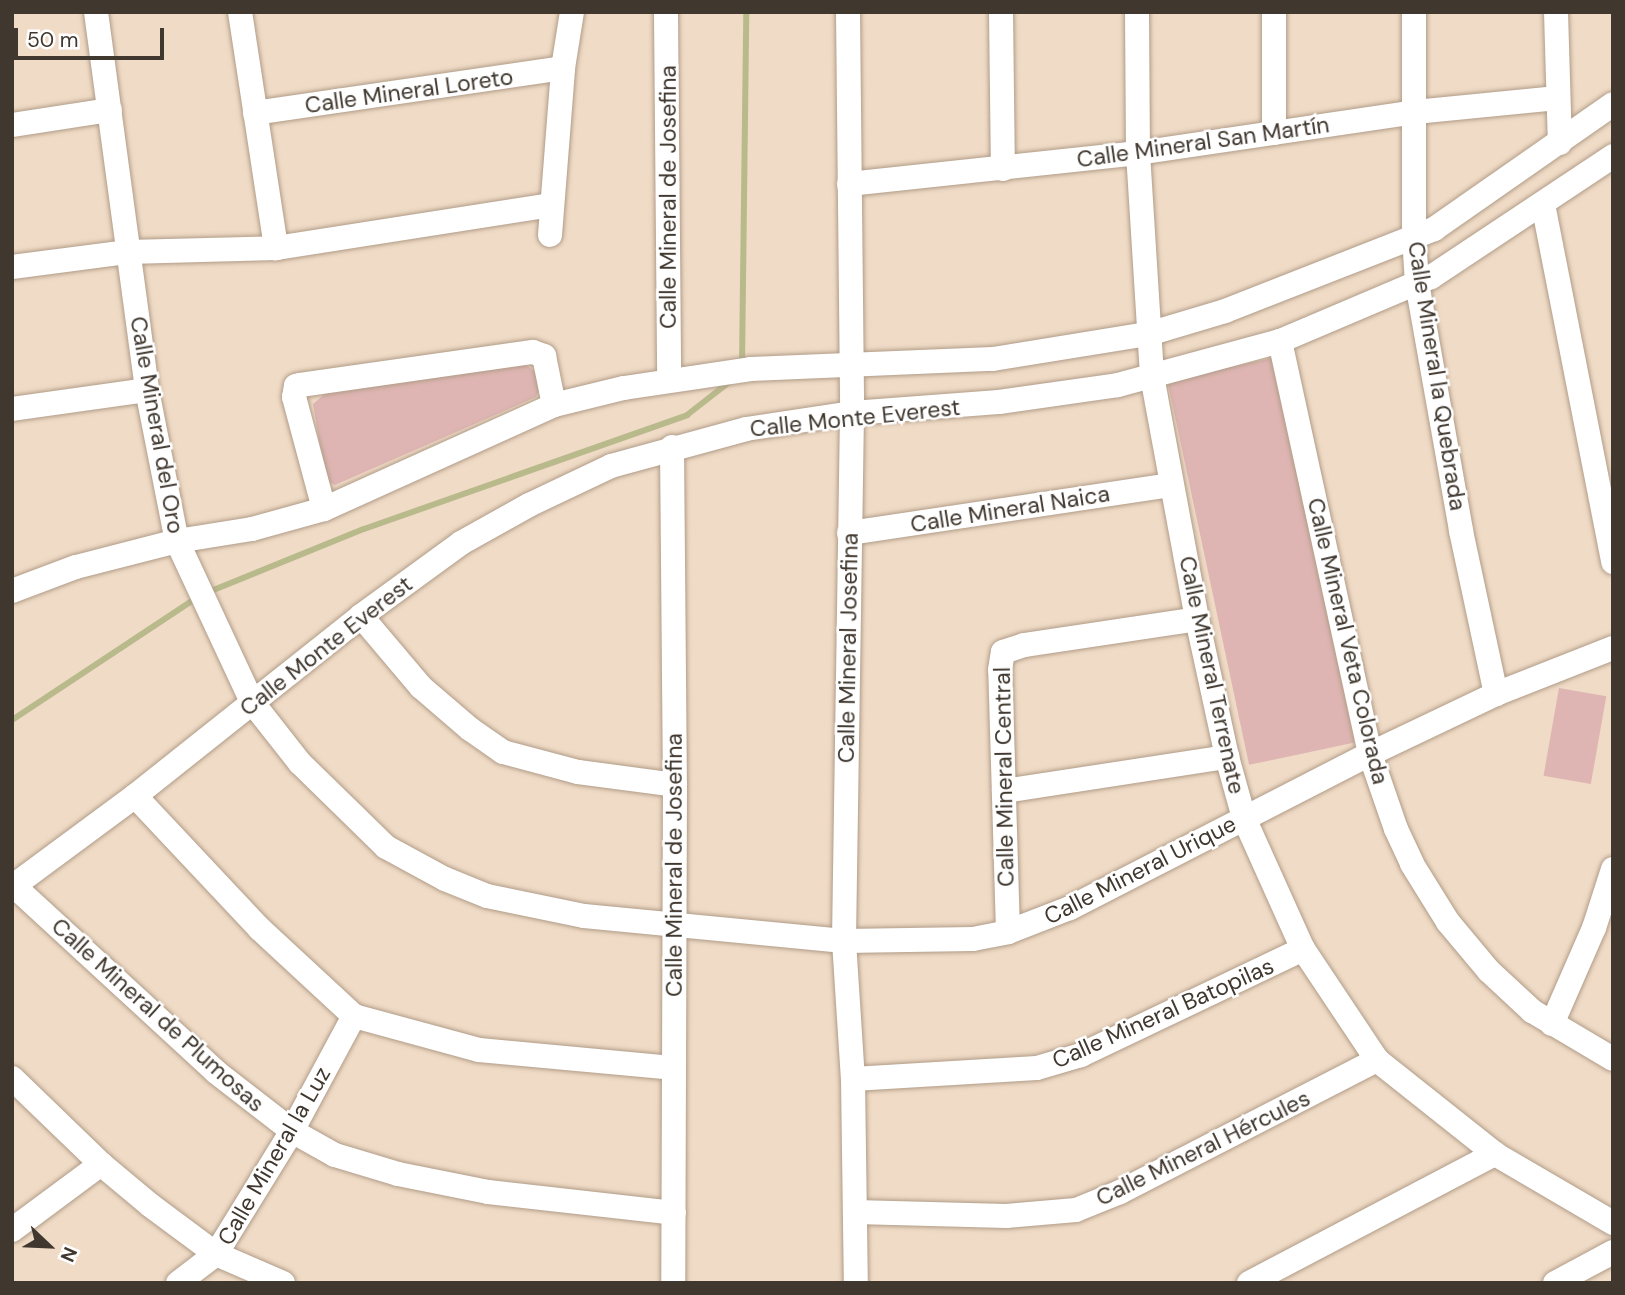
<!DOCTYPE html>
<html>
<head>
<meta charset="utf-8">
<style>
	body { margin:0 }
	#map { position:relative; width:1625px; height:1295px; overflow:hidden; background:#f0dbc6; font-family:"DM Sans",sans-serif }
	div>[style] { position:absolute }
	.green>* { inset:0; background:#deb5b2; transform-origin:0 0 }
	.stream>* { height:6px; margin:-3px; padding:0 3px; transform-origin:3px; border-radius:3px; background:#b9ba8b }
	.roads { filter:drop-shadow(0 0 2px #b09c88) drop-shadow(0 0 2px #b09c88) }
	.minor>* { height:24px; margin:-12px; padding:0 12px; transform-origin:12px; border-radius:12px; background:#fff }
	span { translate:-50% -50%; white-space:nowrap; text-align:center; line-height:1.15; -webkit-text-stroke:5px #fff; paint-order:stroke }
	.street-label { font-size:23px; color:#40382f }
	.frame { position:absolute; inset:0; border:14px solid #40382f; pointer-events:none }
	.north { position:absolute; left:14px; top:1211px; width:70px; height:70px; -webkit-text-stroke:5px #fff; paint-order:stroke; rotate:113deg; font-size:19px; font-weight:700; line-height:28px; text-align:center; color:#40382f }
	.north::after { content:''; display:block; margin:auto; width:24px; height:32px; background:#40382f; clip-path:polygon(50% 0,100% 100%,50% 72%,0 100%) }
	.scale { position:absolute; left:14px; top:28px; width:150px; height:32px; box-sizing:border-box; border:4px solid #40382f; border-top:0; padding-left:9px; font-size:21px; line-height:24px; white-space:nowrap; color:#40382f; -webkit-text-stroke:5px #fff; paint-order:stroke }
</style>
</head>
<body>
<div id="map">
	<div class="green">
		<div style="left:1273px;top:358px;width:393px;height:108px;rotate:78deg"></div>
		<div style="clip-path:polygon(526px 365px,537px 373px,541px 386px,536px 397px,335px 485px,326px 481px,313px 404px,326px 393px)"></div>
		<div style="left:1559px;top:688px;width:48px;height:89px;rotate:10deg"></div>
	</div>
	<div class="stream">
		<div style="left:742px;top:364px;width:352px;rotate:-89.3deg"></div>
		<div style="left:206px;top:593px;width:170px;rotate:-22.1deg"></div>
		<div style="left:364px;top:529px;width:343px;rotate:-19.4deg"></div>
		<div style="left:687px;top:415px;width:57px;rotate:-37.9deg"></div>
		<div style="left:12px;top:720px;width:221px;rotate:-33.5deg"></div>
	</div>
	<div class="roads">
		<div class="minor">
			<div style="left:96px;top:12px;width:381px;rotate:82.3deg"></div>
			<div style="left:147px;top:390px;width:154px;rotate:78.8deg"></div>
			<div style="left:177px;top:541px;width:178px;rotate:65deg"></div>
			<div style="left:252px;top:702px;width:78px;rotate:51.8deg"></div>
			<div style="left:300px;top:763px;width:120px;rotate:44.3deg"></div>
			<div style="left:386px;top:847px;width:67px;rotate:28.5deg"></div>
			<div style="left:445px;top:879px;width:45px;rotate:22deg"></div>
			<div style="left:487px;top:896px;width:99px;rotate:11.7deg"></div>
			<div style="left:584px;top:916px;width:261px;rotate:5.5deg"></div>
			<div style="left:844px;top:941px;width:129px;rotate:-0.9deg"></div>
			<div style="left:973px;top:939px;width:36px;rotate:-11deg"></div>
			<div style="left:1008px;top:932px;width:66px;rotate:-21.2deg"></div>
			<div style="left:1070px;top:908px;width:337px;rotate:-27.2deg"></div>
			<div style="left:1370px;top:754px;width:140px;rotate:-25.5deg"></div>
			<div style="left:1496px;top:694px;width:126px;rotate:-21.5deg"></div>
			<div style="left:240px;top:12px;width:239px;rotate:81.3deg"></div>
			<div style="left:848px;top:12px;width:401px;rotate:89.4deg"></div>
			<div style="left:852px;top:413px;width:528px;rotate:90.87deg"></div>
			<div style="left:844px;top:941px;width:138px;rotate:86.3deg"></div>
			<div style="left:853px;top:1079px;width:204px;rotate:89.2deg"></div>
			<div style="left:1001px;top:12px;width:157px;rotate:89.3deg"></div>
			<div style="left:1137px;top:12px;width:141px;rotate:89.6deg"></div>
			<div style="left:1138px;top:153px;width:223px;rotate:86.4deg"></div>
			<div style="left:1152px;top:376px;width:247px;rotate:79.5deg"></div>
			<div style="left:1197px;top:619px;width:141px;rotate:77.7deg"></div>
			<div style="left:1227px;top:757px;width:63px;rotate:74.4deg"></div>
			<div style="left:1244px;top:818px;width:144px;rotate:65.8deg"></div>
			<div style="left:1303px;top:949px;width:133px;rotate:56.3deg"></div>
			<div style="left:1377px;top:1060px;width:151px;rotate:38.5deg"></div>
			<div style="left:1495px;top:1154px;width:137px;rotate:30.3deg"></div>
			<div style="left:1274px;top:12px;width:121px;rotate:90deg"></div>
			<div style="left:1414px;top:12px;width:225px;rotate:90deg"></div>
			<div style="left:1414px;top:237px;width:46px;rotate:86.3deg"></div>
			<div style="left:1417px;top:283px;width:252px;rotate:79.9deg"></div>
			<div style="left:1461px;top:531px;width:167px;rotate:77.9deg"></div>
			<div style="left:1556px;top:12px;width:131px;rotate:88.3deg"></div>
			<div style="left:666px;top:14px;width:365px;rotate:89.5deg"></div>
			<div style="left:255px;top:113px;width:311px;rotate:-8.3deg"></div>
			<div style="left:12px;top:125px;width:99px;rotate:-8.7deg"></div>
			<div style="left:849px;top:184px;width:291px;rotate:-6.1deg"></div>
			<div style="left:1138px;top:153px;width:280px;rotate:-8.4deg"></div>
			<div style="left:1415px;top:112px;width:143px;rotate:-5.6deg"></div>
			<div style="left:1543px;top:204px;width:365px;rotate:78.9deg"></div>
			<div style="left:550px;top:235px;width:168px;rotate:-85.5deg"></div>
			<div style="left:563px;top:68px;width:57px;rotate:-80.9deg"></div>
			<div style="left:12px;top:267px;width:117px;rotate:-7.4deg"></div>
			<div style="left:128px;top:252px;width:148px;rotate:-1.5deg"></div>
			<div style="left:276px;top:248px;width:277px;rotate:-8.9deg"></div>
			<div style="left:1280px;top:341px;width:423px;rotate:77.7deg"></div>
			<div style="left:1370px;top:754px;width:79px;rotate:70.9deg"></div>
			<div style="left:1396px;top:829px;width:38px;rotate:65deg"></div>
			<div style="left:1412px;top:864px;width:68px;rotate:58.2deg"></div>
			<div style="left:1448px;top:922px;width:64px;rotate:50.1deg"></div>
			<div style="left:1489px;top:971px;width:59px;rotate:42.9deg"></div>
			<div style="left:1532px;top:1011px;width:94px;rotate:30.7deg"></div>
			<div style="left:12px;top:409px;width:136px;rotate:-8deg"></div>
			<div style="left:672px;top:447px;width:338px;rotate:89.5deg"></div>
			<div style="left:675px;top:785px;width:498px;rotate:90.2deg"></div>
			<div style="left:324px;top:509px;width:116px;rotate:-105deg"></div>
			<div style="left:294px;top:397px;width:11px;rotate:-80deg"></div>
			<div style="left:296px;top:386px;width:4px;rotate:-14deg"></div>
			<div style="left:300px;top:385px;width:235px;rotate:-8.1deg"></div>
			<div style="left:533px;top:352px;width:12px;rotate:20deg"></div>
			<div style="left:544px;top:356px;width:50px;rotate:78.5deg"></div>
			<div style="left:849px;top:533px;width:326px;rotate:-8.5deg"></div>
			<div style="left:12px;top:591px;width:68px;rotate:-20.6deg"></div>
			<div style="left:76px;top:567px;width:104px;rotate:-14.4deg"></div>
			<div style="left:177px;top:541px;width:76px;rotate:-9.1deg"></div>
			<div style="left:252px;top:529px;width:75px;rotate:-15.5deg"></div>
			<div style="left:324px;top:509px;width:252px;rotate:-24.3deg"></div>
			<div style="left:554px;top:405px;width:72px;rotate:-13.7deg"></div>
			<div style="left:624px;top:388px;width:128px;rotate:-8.5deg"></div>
			<div style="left:751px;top:369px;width:242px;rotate:-2.4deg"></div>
			<div style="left:993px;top:359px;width:157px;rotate:-9.2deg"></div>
			<div style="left:1148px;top:334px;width:80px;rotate:-16.6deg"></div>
			<div style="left:1225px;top:311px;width:225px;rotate:-21.4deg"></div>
			<div style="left:1434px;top:229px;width:218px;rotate:-34.9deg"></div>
			<div style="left:361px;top:616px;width:93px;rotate:49.8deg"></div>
			<div style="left:421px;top:687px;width:65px;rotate:40.6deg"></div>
			<div style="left:470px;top:729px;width:40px;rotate:34.9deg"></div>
			<div style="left:503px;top:752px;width:78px;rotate:14.9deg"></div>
			<div style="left:578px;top:772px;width:98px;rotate:7.6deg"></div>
			<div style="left:1004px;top:791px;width:226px;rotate:-8.7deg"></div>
			<div style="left:135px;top:796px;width:183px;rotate:46.8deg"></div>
			<div style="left:260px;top:929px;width:128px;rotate:42.8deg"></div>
			<div style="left:354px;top:1016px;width:130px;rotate:15.2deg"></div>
			<div style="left:479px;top:1050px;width:194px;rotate:5.3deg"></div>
			<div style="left:14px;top:886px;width:275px;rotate:42.6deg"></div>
			<div style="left:216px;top:1072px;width:96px;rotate:37.8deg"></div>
			<div style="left:292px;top:1131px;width:49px;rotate:29.2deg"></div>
			<div style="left:335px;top:1155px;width:66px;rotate:16.8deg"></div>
			<div style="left:398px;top:1174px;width:92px;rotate:11.3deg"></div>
			<div style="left:488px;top:1192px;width:187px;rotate:6.4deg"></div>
			<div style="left:12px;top:887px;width:153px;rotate:-36.5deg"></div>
			<div style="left:135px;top:796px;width:289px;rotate:-38.5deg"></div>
			<div style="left:361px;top:616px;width:124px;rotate:-36.1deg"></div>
			<div style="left:461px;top:543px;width:78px;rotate:-29.2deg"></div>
			<div style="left:529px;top:505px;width:91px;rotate:-25.4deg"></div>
			<div style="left:611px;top:466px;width:140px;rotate:-15.3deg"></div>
			<div style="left:746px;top:429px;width:107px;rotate:-8.6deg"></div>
			<div style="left:852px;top:413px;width:147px;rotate:-4.3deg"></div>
			<div style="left:999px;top:402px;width:120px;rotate:-8.1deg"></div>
			<div style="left:1118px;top:385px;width:168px;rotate:-15.2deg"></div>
			<div style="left:1280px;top:341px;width:164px;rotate:-23deg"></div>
			<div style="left:1431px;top:277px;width:219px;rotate:-33.6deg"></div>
			<div style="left:1008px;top:932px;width:262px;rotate:-91.7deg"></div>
			<div style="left:1000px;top:670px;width:18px;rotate:-81deg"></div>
			<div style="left:1003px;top:652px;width:22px;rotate:-18deg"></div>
			<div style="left:1024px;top:645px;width:175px;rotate:-8.5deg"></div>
			<div style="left:1552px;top:1024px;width:105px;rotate:-66.4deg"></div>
			<div style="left:1594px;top:928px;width:62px;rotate:-72.1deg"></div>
			<div style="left:12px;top:1078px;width:124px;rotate:44deg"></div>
			<div style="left:101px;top:1164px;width:64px;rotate:39.9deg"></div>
			<div style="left:150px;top:1205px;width:82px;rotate:36.6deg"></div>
			<div style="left:216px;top:1254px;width:73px;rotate:23.4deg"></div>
			<div style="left:853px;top:1079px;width:184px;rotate:-3.4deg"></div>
			<div style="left:1037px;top:1068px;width:46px;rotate:-16.5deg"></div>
			<div style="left:1081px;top:1055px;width:246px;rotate:-25.5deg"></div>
			<div style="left:855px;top:1212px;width:151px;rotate:1.5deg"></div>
			<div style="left:1006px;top:1216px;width:70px;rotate:-4.9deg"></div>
			<div style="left:1076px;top:1210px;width:48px;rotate:-22.2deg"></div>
			<div style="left:1120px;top:1192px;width:289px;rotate:-27.2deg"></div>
			<div style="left:12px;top:1230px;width:111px;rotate:-36.6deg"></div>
			<div style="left:178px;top:1283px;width:48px;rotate:-37.3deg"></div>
			<div style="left:216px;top:1254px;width:145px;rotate:-58.3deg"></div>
			<div style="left:292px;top:1131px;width:131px;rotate:-61.7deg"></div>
			<div style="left:1249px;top:1283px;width:278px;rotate:-27.7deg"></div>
			<div style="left:1555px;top:1283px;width:66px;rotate:-28.1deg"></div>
		</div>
	</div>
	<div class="street-label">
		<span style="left:409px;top:91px;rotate:-8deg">Calle Mineral Loreto</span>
		<span style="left:1203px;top:142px;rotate:-8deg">Calle Mineral San Martín</span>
		<span style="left:668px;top:197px;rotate:-90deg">Calle Mineral de Josefina</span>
		<span style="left:1437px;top:376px;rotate:81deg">Calle Mineral la Quebrada</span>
		<span style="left:855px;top:418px;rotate:-6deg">Calle Monte Everest</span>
		<span style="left:157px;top:425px;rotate:80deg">Calle Mineral del Oro</span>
		<span style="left:1010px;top:509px;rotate:-9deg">Calle Mineral Naica</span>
		<span style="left:1348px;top:641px;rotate:77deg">Calle Mineral Veta Colorada</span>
		<span style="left:326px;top:646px;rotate:-38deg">Calle Monte Everest</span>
		<span style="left:848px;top:648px;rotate:-89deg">Calle Mineral Josefina</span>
		<span style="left:1212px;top:675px;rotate:78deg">Calle Mineral Terrenate</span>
		<span style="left:1004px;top:777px;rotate:-91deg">Calle Mineral Central</span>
		<span style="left:674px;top:865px;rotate:-90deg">Calle Mineral de Josefina</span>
		<span style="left:1140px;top:870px;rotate:-27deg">Calle Mineral Urique</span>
		<span style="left:1163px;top:1013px;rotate:-24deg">Calle Mineral Batopilas</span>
		<span style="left:158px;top:1015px;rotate:42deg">Calle Mineral de Plumosas</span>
		<span style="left:1203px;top:1148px;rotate:-26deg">Calle Mineral Hércules</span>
		<span style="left:274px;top:1156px;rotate:-60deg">Calle Mineral la Luz</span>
	</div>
	<div class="frame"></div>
	<div class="north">N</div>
	<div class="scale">50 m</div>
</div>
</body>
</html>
